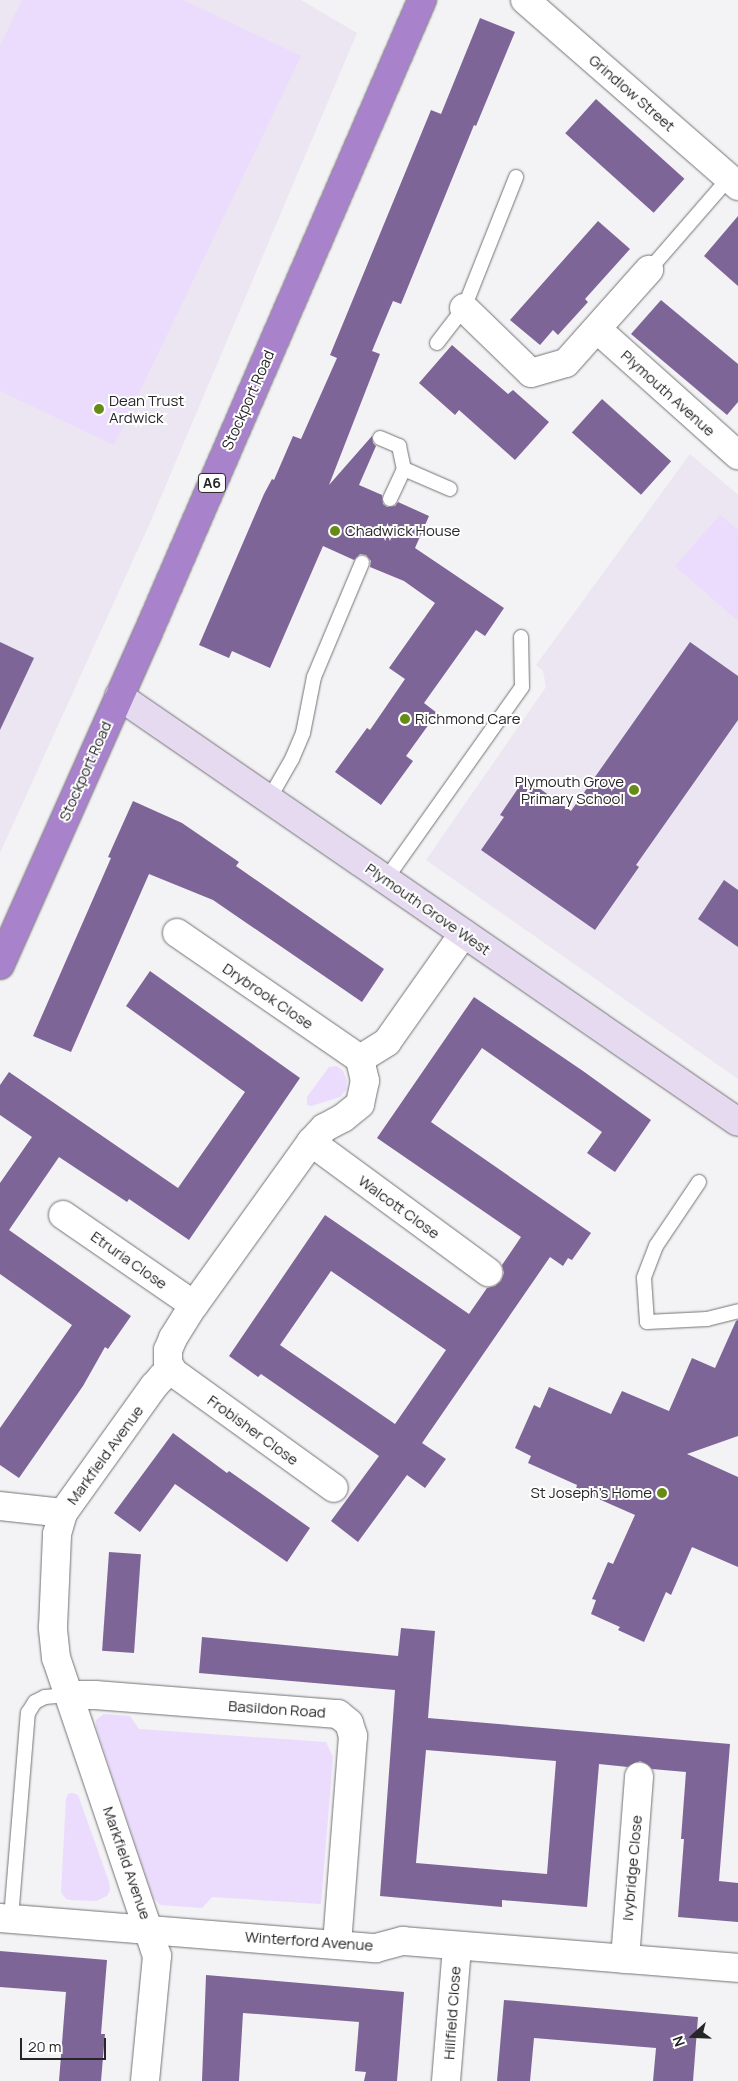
<!DOCTYPE html>
<html>
<head>
<meta charset="utf-8">
<style>
	body { margin:0 }
	#map { position:relative; width:738px; height:2081px; overflow:hidden; background:#f3f2f5; font-family:Manrope,sans-serif }
	div>[style] { position:absolute }
	.built>* { inset:0; background:#ebe6f1 }
	.green>* { inset:0; background:#ebdbfd }
	.building>* { inset:0; background:#7e6598; transform-origin:0 0 }
	.roads { filter:drop-shadow(0 0 1px #737275) drop-shadow(0 0 1px #737275) }
	.lane>* { height:14px; margin:-7px; padding:0 7px; transform-origin:7px; border-radius:7px; background:#fff }
	.street>* { height:28px; margin:-14px; padding:0 14px; transform-origin:14px; border-radius:14px; background:#fff }
	.secondary>* { height:28px; margin:-14px; padding:0 14px; transform-origin:14px; border-radius:14px; background:#e5daf0 }
	.highway>* { height:28px; margin:-14px; padding:0 14px; transform-origin:14px; border-radius:14px; background:#a883cc }
	.dots>* { width:14px; height:14px; translate:-50% -50%; box-sizing:border-box; border:2px solid #fff; border-radius:50% }
	span { translate:-50% -50%; white-space:nowrap; text-align:center; line-height:1.15; -webkit-text-stroke:4px #fff; paint-order:stroke }
	.shield-label span { padding:1px 4px; background:#fff; border:1px solid; border-radius:4px; -webkit-text-stroke-width:0 }
	.shield-label { font-size:14px; color:#262627; font-weight:700 }
	.street-label { font-size:15px; color:#262627 }
	.poi-label { font-size:15px; color:#262627 }
	.left { translate:0 -50%; text-align:left }
	.right { translate:-100% -50%; text-align:right }
	.north { position:absolute; left:668px; top:2011px; width:50px; height:50px; -webkit-text-stroke:4px #fff; paint-order:stroke; rotate:250deg; font-size:14px; font-weight:700; line-height:20px; text-align:center; color:#262627 }
	.north::after { content:''; display:block; margin:auto; width:18px; height:22px; background:#262627; clip-path:polygon(50% 0,100% 100%,50% 72%,0 100%) }
	.scale { position:absolute; left:20px; top:2038px; width:86px; height:22px; box-sizing:border-box; border:2px solid #262627; border-top:0; padding-left:6px; font-size:15px; line-height:18px; white-space:nowrap; color:#262627; -webkit-text-stroke:4px #fff; paint-order:stroke }
</style>
</head>
<body>
<div id="map">
	<div class="built">
		<div style="clip-path:polygon(0 0,301px 0,357px 33px,149px 525px,0 853px)"></div>
		<div style="clip-path:polygon(690px 454px,738px 495px,738px 1079px,426px 860px,546px 687px,543px 671px,536px 665px)"></div>
	</div>
	<div class="green">
		<div style="clip-path:polygon(22px 0,183px 0,301px 56px,114px 445px,0 391px,0 46px)"></div>
		<div style="clip-path:polygon(720px 515px,738px 530px,738px 621px,675px 566px)"></div>
		<div style="clip-path:polygon(337px 1066px,343px 1071px,347px 1081px,346px 1090px,340px 1097px,311px 1106px,307px 1105px,307px 1097px,329px 1067px)"></div>
		<div style="clip-path:polygon(104px 1714px,130px 1716px,139px 1729px,326px 1742px,333px 1757px,321px 1904px,212px 1897px,202px 1908px,160px 1905px,153px 1897px,96px 1727px,96px 1720px)"></div>
		<div style="clip-path:polygon(72px 1793px,78px 1795px,109px 1882px,110px 1890px,107px 1896px,96px 1901px,71px 1900px,66px 1899px,61px 1892px,66px 1799px,68px 1794px)"></div>
	</div>
	<div class="building">
		<div style="clip-path:polygon(480px 18px,515px 32px,476px 126px,474px 125px,401px 304px,393px 301px,382px 327px,372px 351px,380px 354px,329px 485px,372px 436px,373px 443px,376px 446px,359px 485px,382px 495px,383px 504px,387px 507px,395px 506px,398px 502px,429px 516px,415px 548px,504px 608px,485px 636px,476px 630px,424px 703px,437px 713px,406px 756px,413px 761px,381px 805px,335px 772px,367px 728px,370px 730px,405px 679px,389px 668px,435px 603px,404px 581px,370px 567px,371px 561px,366px 555px,360px 554px,354px 560px,323px 546px,270px 668px,232px 651px,229px 658px,199px 645px,264px 494px,272px 479px,274px 480px,293px 436px,301px 439px,337px 358px,330px 355px,431px 110px,441px 114px)"></div>
		<div style="left:596px;top:99px;width:119px;height:46px;rotate:42deg"></div>
		<div style="clip-path:polygon(738px 216px,738px 286px,704px 256px)"></div>
		<div style="clip-path:polygon(598px 221px,630px 249px,585px 299px,588px 302px,558px 335px,553px 330px,540px 345px,510px 320px)"></div>
		<div style="clip-path:polygon(661px 300px,738px 364px,738px 402px,727px 415px,631px 334px)"></div>
		<div style="clip-path:polygon(452px 345px,508px 394px,513px 390px,549px 422px,515px 460px,459px 410px,455px 415px,419px 383px)"></div>
		<div style="left:602px;top:399px;width:93px;height:45px;rotate:42deg"></div>
		<div style="clip-path:polygon(0 642px,34px 658px,0 730px)"></div>
		<div style="clip-path:polygon(690px 642px,738px 676px,738px 720px,636px 865px,639px 867px,595px 930px,481px 850px,504px 817px,500px 815px,525px 778px,571px 811px)"></div>
		<div style="clip-path:polygon(133px 801px,182px 823px,239px 862px,236px 866px,384px 969px,362px 1002px,213px 900px,149px 874px,71px 1052px,33px 1036px,111px 858px,108px 857px)"></div>
		<div style="clip-path:polygon(724px 880px,738px 890px,738px 947px,698px 919px)"></div>
		<div style="clip-path:polygon(150px 971px,300px 1078px,189px 1240px,129px 1199px,127px 1202px,59px 1157px,9px 1230px,131px 1316px,108px 1349px,105px 1347px,83px 1386px,19px 1478px,0 1465px,0 1428px,72px 1325px,0 1274px,0 1183px,32px 1137px,0 1115px,0 1085px,9px 1072px,178px 1188px,245px 1092px,126px 1006px)"></div>
		<div style="clip-path:polygon(evenodd,474px 997px,583px 1071px,651px 1120px,615px 1172px,587px 1153px,602px 1132px,482px 1048px,461px 1078px,431px 1122px,591px 1233px,572px 1260px,568px 1258px,563px 1266px,550px 1257px,422px 1443px,446px 1459px,425px 1488px,407px 1475px,358px 1542px,331px 1521px,379px 1456px,261px 1374px,258px 1377px,229px 1356px,325px 1215px,469px 1314px,487px 1288px,495px 1286px,501px 1281px,504px 1273px,502px 1265px,521px 1237px,377px 1138px,474px 997px,331px 1271px,446px 1350px,395px 1424px,280px 1345px,331px 1271px)"></div>
		<div style="clip-path:polygon(738px 1320px,738px 1436px,687px 1454px,738px 1477px,738px 1567px,692px 1547px,671px 1595px,666px 1592px,644px 1642px,618px 1630px,620px 1627px,591px 1614px,596px 1600px,592px 1599px,608px 1562px,613px 1564px,635px 1515px,576px 1489px,577px 1485px,528px 1463px,531px 1456px,515px 1448px,534px 1405px,540px 1408px,549px 1387px,611px 1414px,622px 1391px,669px 1411px,692px 1358px,715px 1368px,736px 1321px)"></div>
		<div style="clip-path:polygon(173px 1433px,227px 1473px,229px 1471px,310px 1528px,287px 1562px,175px 1484px,140px 1532px,114px 1513px)"></div>
		<div style="left:109px;top:1552px;width:32px;height:99px;rotate:4deg"></div>
		<div style="clip-path:polygon(evenodd,401px 1628px,435px 1631px,428px 1718px,730px 1744px,719px 1881px,738px 1883px,738px 1922px,678px 1917px,684px 1839px,681px 1839px,686px 1772px,652px 1769px,647px 1764px,640px 1761px,628px 1767px,599px 1764px,587px 1907px,502px 1900px,502px 1907px,380px 1896px,395px 1690px,199px 1673px,202px 1637px,398px 1656px,401px 1628px,426px 1750px,556px 1761px,547px 1874px,416px 1863px,426px 1750px)"></div>
		<div style="clip-path:polygon(0 1951px,107px 1960px,101px 2034px,105px 2034px,101px 2081px,59px 2081px,66px 1992px,0 1987px)"></div>
		<div style="clip-path:polygon(206px 1975px,404px 1992px,397px 2081px,364px 2081px,366px 2072px,355px 2071px,359px 2022px,243px 2013px,239px 2081px,202px 2081px)"></div>
		<div style="clip-path:polygon(504px 2000px,698px 2017px,693px 2081px,653px 2081px,656px 2048px,534px 2038px,530px 2081px,497px 2081px)"></div>
	</div>
	<div class="roads">
		<div class="lane">
			<div style="left:649px;top:270px;width:122px;rotate:-49deg"></div>
			<div style="left:437px;top:343px;width:44px;rotate:-52.4deg"></div>
			<div style="left:464px;top:308px;width:141px;rotate:-68.3deg"></div>
			<div style="left:380px;top:438px;width:21px;rotate:23deg"></div>
			<div style="left:399px;top:446px;width:24px;rotate:78deg"></div>
			<div style="left:404px;top:469px;width:33px;rotate:115deg"></div>
			<div style="left:404px;top:469px;width:50px;rotate:23.5deg"></div>
			<div style="left:269px;top:799px;width:46px;rotate:-60.1deg"></div>
			<div style="left:292px;top:759px;width:28px;rotate:-67deg"></div>
			<div style="left:303px;top:733px;width:57px;rotate:-78.9deg"></div>
			<div style="left:314px;top:677px;width:124px;rotate:-67.2deg"></div>
			<div style="left:386px;top:879px;width:235px;rotate:-54.7deg"></div>
			<div style="left:522px;top:687px;width:50px;rotate:-91.1deg"></div>
			<div style="left:699px;top:1182px;width:77px;rotate:123.9deg"></div>
			<div style="left:656px;top:1246px;width:34px;rotate:111deg"></div>
			<div style="left:644px;top:1278px;width:44px;rotate:86.1deg"></div>
			<div style="left:647px;top:1322px;width:60px;rotate:-2.9deg"></div>
			<div style="left:707px;top:1319px;width:32px;rotate:-14deg"></div>
			<div style="left:11px;top:1918px;width:206px;rotate:-85.3deg"></div>
			<div style="left:28px;top:1713px;width:13px;rotate:-58deg"></div>
			<div style="left:35px;top:1702px;width:11px;rotate:-27deg"></div>
			<div style="left:45px;top:1697px;width:25px;rotate:-5deg"></div>
		</div>
		<div class="street">
			<div style="left:525px;top:0;width:283px;rotate:41.1deg"></div>
			<div style="left:464px;top:308px;width:93px;rotate:44.1deg"></div>
			<div style="left:531px;top:373px;width:36px;rotate:-16deg"></div>
			<div style="left:566px;top:363px;width:125px;rotate:-48.3deg"></div>
			<div style="left:598px;top:330px;width:188px;rotate:41.8deg"></div>
			<div style="left:177px;top:933px;width:222px;rotate:34.5deg"></div>
			<div style="left:311px;top:1142px;width:220px;rotate:36.3deg"></div>
			<div style="left:63px;top:1215px;width:159px;rotate:34.5deg"></div>
			<div style="left:173px;top:1372px;width:198px;rotate:35.8deg"></div>
			<div style="left:0;top:1506px;width:63px;rotate:6.3deg"></div>
			<div style="left:70px;top:1695px;width:25px"></div>
			<div style="left:95px;top:1695px;width:244px;rotate:4.5deg"></div>
			<div style="left:338px;top:1714px;width:14px;rotate:39deg"></div>
			<div style="left:349px;top:1723px;width:14px;rotate:73deg"></div>
			<div style="left:353px;top:1736px;width:208px;rotate:94.4deg"></div>
			<div style="left:0;top:1918px;width:377px;rotate:4.6deg"></div>
			<div style="left:376px;top:1948px;width:28px;rotate:-15deg"></div>
			<div style="left:403px;top:1941px;width:336px;rotate:4.6deg"></div>
			<div style="left:625px;top:1959px;width:183px;rotate:-85.6deg"></div>
			<div style="left:145px;top:2081px;width:126px;rotate:-84.5deg"></div>
			<div style="left:157px;top:1956px;width:315px;rotate:-108.7deg"></div>
			<div style="left:56px;top:1658px;width:31px;rotate:-96deg"></div>
			<div style="left:53px;top:1627px;width:93px;rotate:-87.5deg"></div>
			<div style="left:57px;top:1534px;width:22px;rotate:-74deg"></div>
			<div style="left:63px;top:1513px;width:156px;rotate:-54.4deg"></div>
			<div style="left:154px;top:1386px;width:12px;rotate:-48deg"></div>
			<div style="left:162px;top:1377px;width:12px;rotate:-24deg"></div>
			<div style="left:173px;top:1372px;width:11px;rotate:-117deg"></div>
			<div style="left:168px;top:1362px;width:12px;rotate:-90deg"></div>
			<div style="left:168px;top:1350px;width:13px;rotate:-67deg"></div>
			<div style="left:173px;top:1338px;width:39px;rotate:-58deg"></div>
			<div style="left:194px;top:1305px;width:201px;rotate:-54.3deg"></div>
			<div style="left:311px;top:1142px;width:19px;rotate:-47deg"></div>
			<div style="left:324px;top:1128px;width:21px;rotate:-28deg"></div>
			<div style="left:343px;top:1118px;width:22px;rotate:-39deg"></div>
			<div style="left:360px;top:1104px;width:24px;rotate:-78deg"></div>
			<div style="left:365px;top:1081px;width:23px;rotate:-103deg"></div>
			<div style="left:360px;top:1059px;width:32px;rotate:-32deg"></div>
			<div style="left:387px;top:1042px;width:133px;rotate:-54.8deg"></div>
			<div style="left:446px;top:2081px;width:135px;rotate:-85.3deg"></div>
		</div>
		<div class="secondary">
			<div style="left:119px;top:696px;width:751px;rotate:34.54deg"></div>
		</div>
		<div class="highway">
			<div style="left:0;top:965px;width:361px;rotate:-66deg"></div>
			<div style="left:147px;top:635px;width:692px;rotate:-66.58deg"></div>
		</div>
	</div>
	<div class="dots">
		<div style="left:99px;top:409px;background:#678c16"></div>
		<div style="left:335px;top:531px;background:#678c16"></div>
		<div style="left:405px;top:719px;background:#678c16"></div>
		<div style="left:634px;top:790px;background:#678c16"></div>
		<div style="left:662px;top:1493px;background:#678c16"></div>
	</div>
	<div class="shield-label">
		<span style="left:212px;top:483px">A6</span>
	</div>
	<div class="street-label">
		<span style="left:632px;top:93px;rotate:41deg">Grindlow Street</span>
		<span style="left:668px;top:393px;rotate:42deg">Plymouth Avenue</span>
		<span style="left:248px;top:400px;rotate:-66deg">Stockport Road</span>
		<span style="left:85px;top:771px;rotate:-66deg">Stockport Road</span>
		<span style="left:428px;top:909px;rotate:35deg">Plymouth Grove West</span>
		<span style="left:268px;top:996px;rotate:34deg">Drybrook Close</span>
		<span style="left:399px;top:1207px;rotate:36deg">Walcott Close</span>
		<span style="left:129px;top:1260px;rotate:35deg">Etruria Close</span>
		<span style="left:253px;top:1430px;rotate:36deg">Frobisher Close</span>
		<span style="left:105px;top:1455px;rotate:-54deg">Markfield Avenue</span>
		<span style="left:277px;top:1709px;rotate:4deg">Basildon Road</span>
		<span style="left:127px;top:1863px;rotate:71deg">Markfield Avenue</span>
		<span style="left:632px;top:1868px;rotate:-85deg">Ivybridge Close</span>
		<span style="left:309px;top:1941px;rotate:4deg">Winterford Avenue</span>
		<span style="left:452px;top:2013px;rotate:-86deg">Hillfield Close</span>
	</div>
	<div class="poi-label">
		<span class="left" style="left:109px;top:409px">Dean Trust<br>Ardwick</span>
		<span class="left" style="left:345px;top:531px">Chadwick House</span>
		<span class="left" style="left:415px;top:719px">Richmond Care</span>
		<span class="right" style="left:624px;top:790px">Plymouth Grove<br>Primary School</span>
		<span class="right" style="left:652px;top:1493px">St Joseph's Home</span>
	</div>
	<div class="north">N</div>
	<div class="scale">20 m</div>
</div>
</body>
</html>
